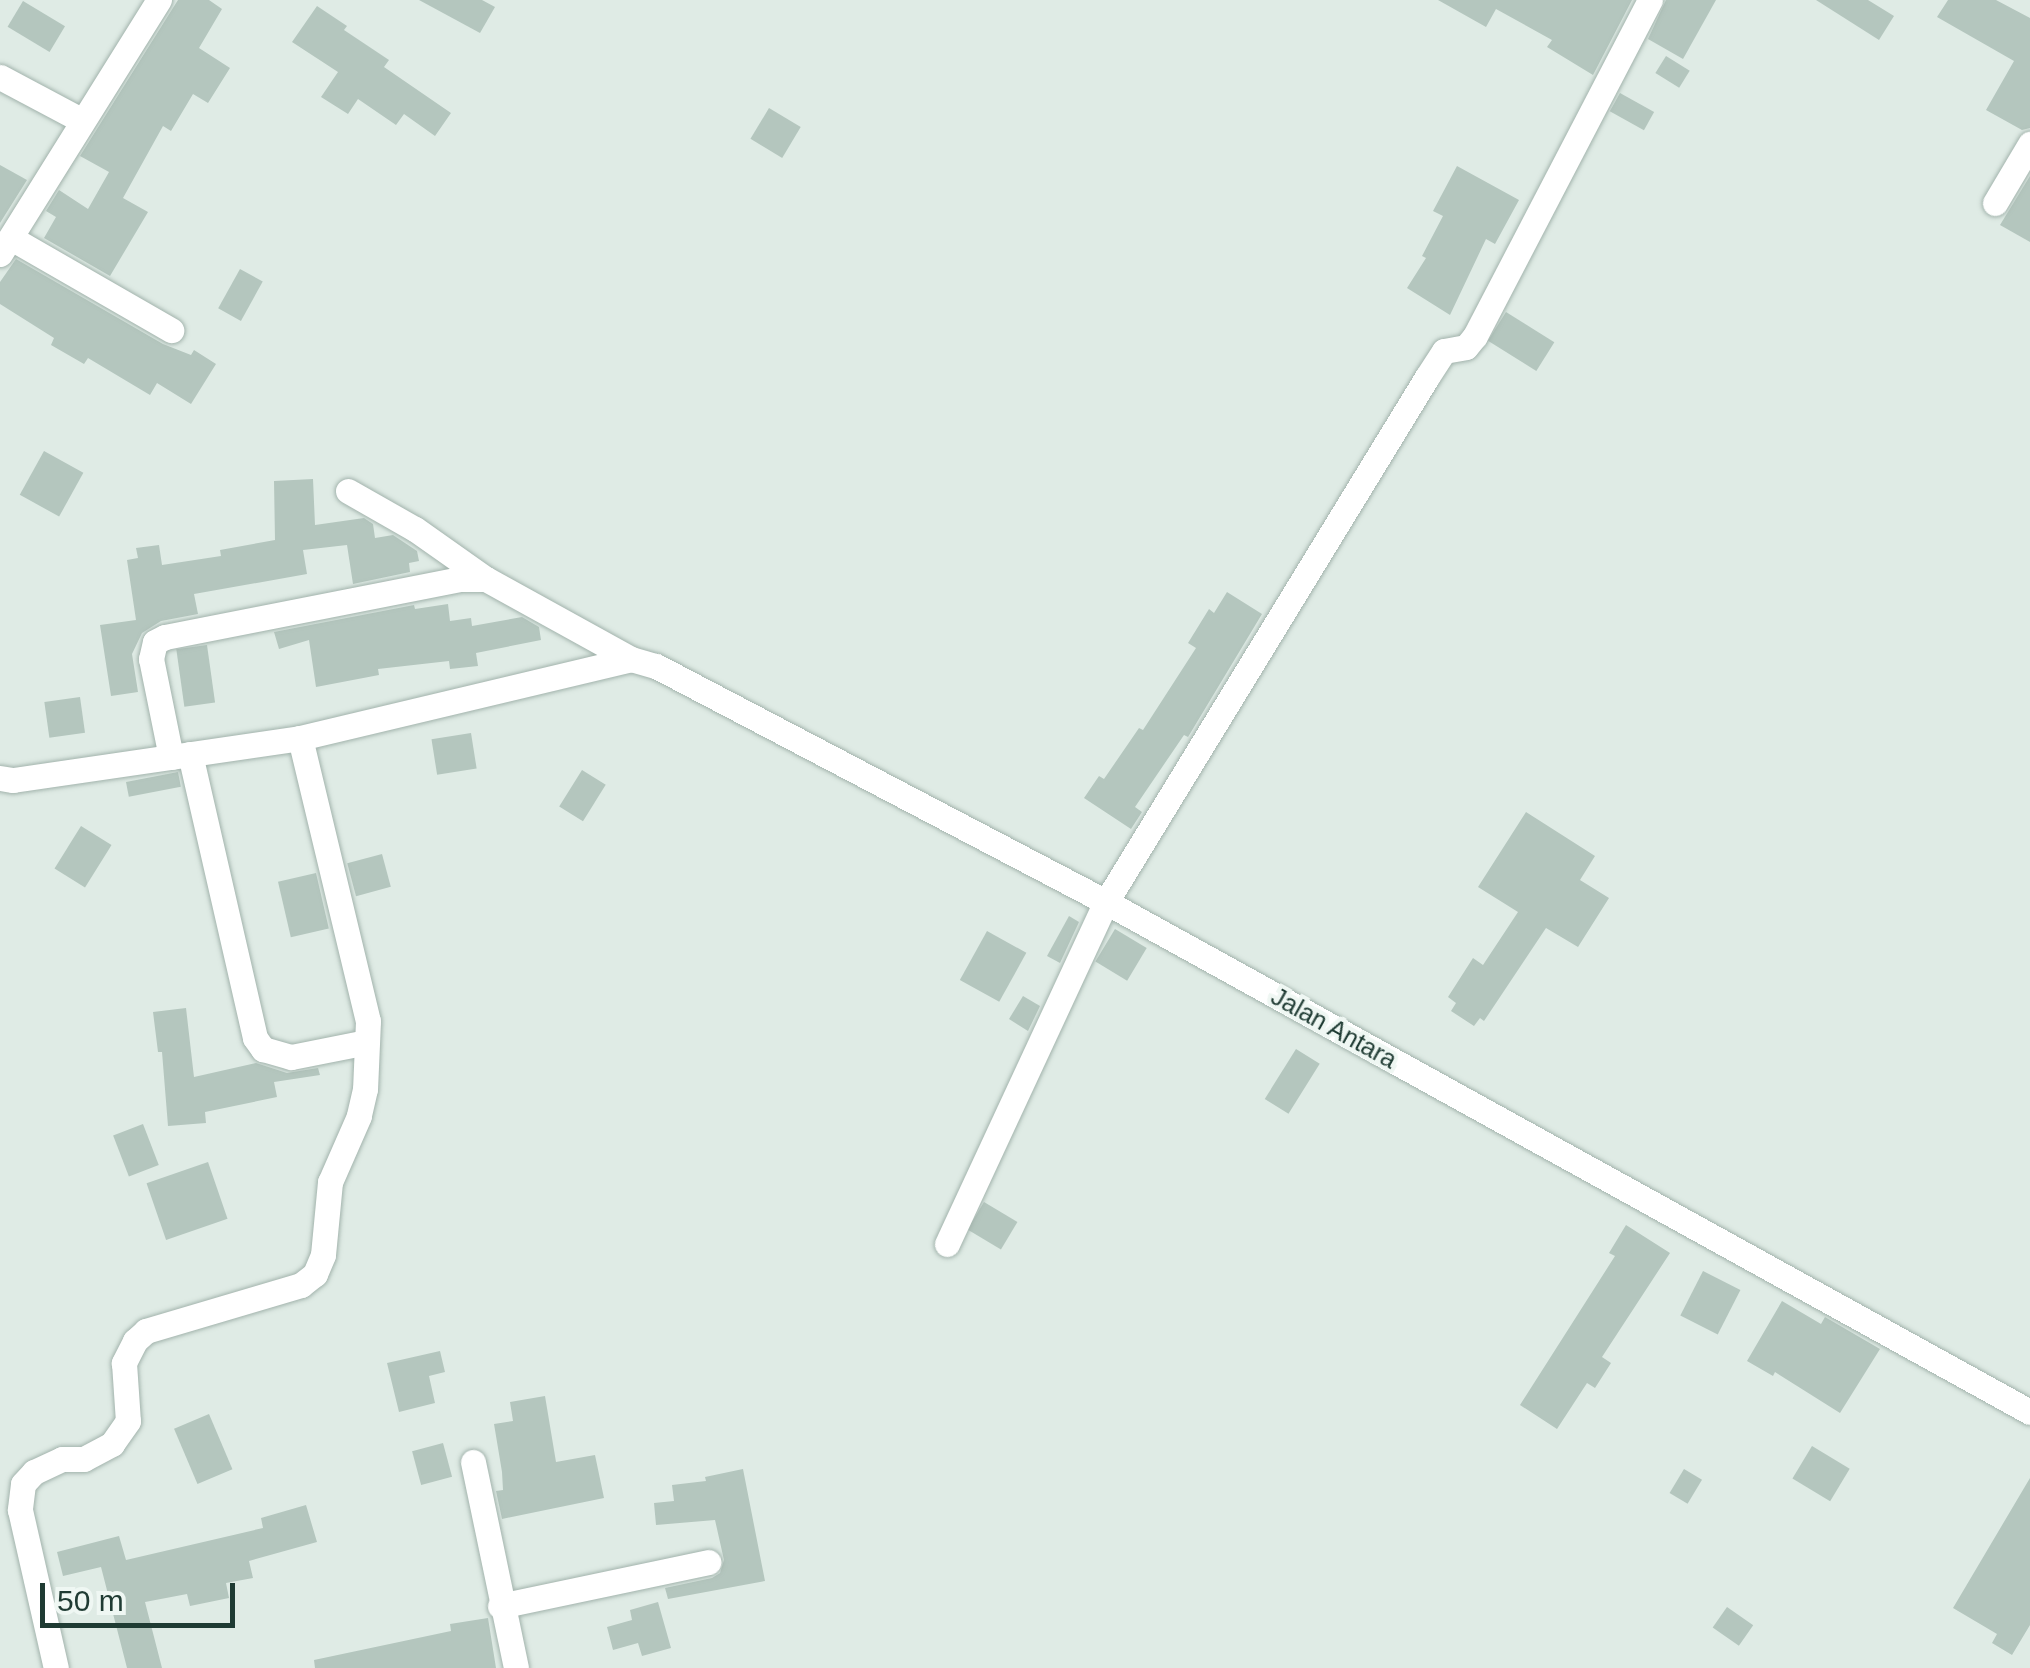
<!DOCTYPE html>
<html>
<head>
<meta charset="utf-8">
<style>
	body { margin:0 }
	#map { position:relative; width:2030px; height:1668px; overflow:hidden; background:#dfebe5; font-family:Arial,sans-serif }
	div>[style] { position:absolute }
	.building>* { inset:0; background:#b4c6be; transform-origin:0 0 }
	.roads { filter:drop-shadow(0 0 2px #a2b3ac) drop-shadow(0 0 2px #a2b3ac) }
	.street>* { height:25px; margin:-12.5px; padding:0 12.5px; transform-origin:12.5px; border-radius:12.5px; background:#fff }
	span { translate:-50% -50%; white-space:nowrap; text-align:center; line-height:1.15; -webkit-text-stroke:8px #eff7f3; paint-order:stroke }
	.street-label { font-size:25px; color:#1f3b33 }
	.scale { position:absolute; left:40px; top:1583px; width:195px; height:45px; box-sizing:border-box; border:5px solid #1f3b33; border-top:0; padding-left:12px; font-size:30px; line-height:35px; white-space:nowrap; color:#1f3b33; -webkit-text-stroke:8px #eff7f3; paint-order:stroke }
</style>
</head>
<body>
<div id="map">
	<div class="building">
		<div style="clip-path:polygon(178px 0,209px 0,222px 9px,199px 48px,230px 68px,208px 103px,193px 94px,171px 131px,163px 126px,123px 198px,148px 212px,110px 276px,44px 238px,56px 217px,46px 211px,59px 190px,88px 209px,109px 172px,80px 156px)"></div>
		<div style="clip-path:polygon(419px 0,482px 0,495px 7px,480px 33px)"></div>
		<div style="clip-path:polygon(1438px 0,1632px 0,1593px 75px,1547px 47px,1552px 40px,1496px 9px,1486px 27px)"></div>
		<div style="clip-path:polygon(1666px 0,1716px 0,1683px 59px,1648px 39px)"></div>
		<div style="clip-path:polygon(1816px 0,1868px 0,1894px 16px,1879px 40px)"></div>
		<div style="clip-path:polygon(1948px 0,1996px 0,2030px 18px,2030px 128px,2022px 130px,1986px 110px,2014px 61px,1937px 17px)"></div>
		<div style="left:23px;top:1px;width:49px;height:30px;rotate:31deg"></div>
		<div style="clip-path:polygon(317px 6px,347px 26px,344px 30px,389px 60px,384px 67px,451px 113px,435px 136px,404px 114px,396px 125px,358px 99px,348px 114px,321px 97px,338px 72px,292px 42px)"></div>
		<div style="left:1666px;top:56px;width:28px;height:20px;rotate:32deg"></div>
		<div style="left:1620px;top:93px;width:39px;height:21px;rotate:29deg"></div>
		<div style="left:769px;top:108px;width:37px;height:36px;rotate:31deg"></div>
		<div style="clip-path:polygon(0 165px,27px 180px,0 223px)"></div>
		<div style="clip-path:polygon(1457px 166px,1519px 200px,1495px 244px,1486px 239px,1450px 315px,1407px 288px,1426px 258px,1422px 256px,1443px 216px,1433px 211px)"></div>
		<div style="clip-path:polygon(2030px 176px,2030px 242px,2000px 225px)"></div>
		<div style="clip-path:polygon(16px 259px,163px 344px,191px 355px,194px 350px,216px 364px,191px 404px,157px 383px,150px 395px,88px 358px,84px 364px,51px 345px,54px 338px,0 304px,0 282px)"></div>
		<div style="left:240px;top:269px;width:26px;height:45px;rotate:29deg"></div>
		<div style="left:1506px;top:312px;width:57px;height:34px;rotate:32deg"></div>
		<div style="left:44px;top:451px;width:45px;height:50px;rotate:29deg"></div>
		<div style="clip-path:polygon(313px 479px,315px 525px,364px 518px,373px 524px,375px 538px,393px 535px,417px 551px,419px 561px,409px 563px,410px 572px,353px 584px,347px 545px,303px 550px,307px 574px,194px 594px,198px 614px,161px 621px,142px 633px,132px 654px,138px 692px,111px 696px,100px 625px,136px 620px,127px 560px,138px 558px,136px 548px,159px 545px,162px 565px,221px 556px,220px 550px,275px 540px,274px 481px)"></div>
		<div style="clip-path:polygon(1227px 592px,1262px 614px,1188px 737px,1184px 735px,1135px 807px,1142px 812px,1131px 829px,1084px 798px,1099px 776px,1104px 779px,1139px 728px,1143px 730px,1196px 648px,1188px 643px,1209px 609px,1214px 613px)"></div>
		<div style="clip-path:polygon(448px 604px,450px 621px,471px 618px,472px 626px,522px 617px,539px 627px,541px 640px,476px 653px,478px 666px,450px 669px,449px 661px,378px 669px,379px 675px,316px 687px,309px 640px,279px 649px,274px 632px,414px 605px,415px 609px)"></div>
		<div style="left:207px;top:645px;width:58px;height:31px;rotate:82deg"></div>
		<div style="left:80px;top:697px;width:36px;height:36px;rotate:82deg"></div>
		<div style="left:471px;top:733px;width:36px;height:40px;rotate:81deg"></div>
		<div style="left:582px;top:770px;width:28px;height:43px;rotate:32deg"></div>
		<div style="left:178px;top:772px;width:15px;height:53px;rotate:79deg"></div>
		<div style="clip-path:polygon(1526px 812px,1595px 856px,1580px 880px,1609px 898px,1578px 947px,1546px 928px,1484px 1021px,1480px 1018px,1474px 1026px,1451px 1011px,1456px 1003px,1448px 997px,1473px 958px,1483px 965px,1518px 912px,1478px 887px)"></div>
		<div style="left:81px;top:826px;width:36px;height:50px;rotate:32deg"></div>
		<div style="left:382px;top:854px;width:34px;height:36px;rotate:75deg"></div>
		<div style="left:316px;top:873px;width:57px;height:39px;rotate:77deg"></div>
		<div style="clip-path:polygon(1069px 916px,1079px 922px,1060px 963px,1047px 956px)"></div>
		<div style="left:1115px;top:929px;width:37px;height:38px;rotate:31deg"></div>
		<div style="left:987px;top:931px;width:45px;height:56px;rotate:29deg"></div>
		<div style="clip-path:polygon(1023px 996px,1040px 1006px,1028px 1031px,1009px 1019px)"></div>
		<div style="clip-path:polygon(186px 1008px,194px 1077px,256px 1063px,287px 1073px,318px 1068px,320px 1075px,274px 1082px,277px 1097px,205px 1112px,206px 1123px,168px 1126px,162px 1052px,158px 1052px,153px 1012px)"></div>
		<div style="left:1296px;top:1049px;width:28px;height:59px;rotate:32deg"></div>
		<div style="left:143px;top:1124px;width:44px;height:32px;rotate:69deg"></div>
		<div style="left:208px;top:1162px;width:60px;height:65px;rotate:71deg"></div>
		<div style="left:984px;top:1202px;width:39px;height:32px;rotate:31deg"></div>
		<div style="clip-path:polygon(1626px 1225px,1670px 1253px,1602px 1357px,1611px 1363px,1595px 1388px,1587px 1383px,1557px 1429px,1520px 1405px,1615px 1256px,1609px 1253px)"></div>
		<div style="left:1703px;top:1271px;width:42px;height:50px;rotate:27deg"></div>
		<div style="clip-path:polygon(1782px 1301px,1821px 1324px,1825px 1317px,1880px 1349px,1840px 1413px,1775px 1372px,1773px 1376px,1747px 1361px)"></div>
		<div style="clip-path:polygon(440px 1351px,445px 1372px,429px 1376px,435px 1403px,399px 1412px,387px 1363px)"></div>
		<div style="clip-path:polygon(545px 1396px,556px 1462px,595px 1455px,604px 1498px,502px 1519px,496px 1491px,503px 1490px,502px 1472px,494px 1424px,513px 1421px,510px 1402px)"></div>
		<div style="left:209px;top:1414px;width:60px;height:38px;rotate:67deg"></div>
		<div style="left:443px;top:1443px;width:35px;height:32px;rotate:75deg"></div>
		<div style="left:1812px;top:1446px;width:44px;height:38px;rotate:31deg"></div>
		<div style="clip-path:polygon(743px 1469px,765px 1581px,668px 1599px,665px 1588px,712px 1578px,720px 1573px,724px 1560px,715px 1520px,656px 1525px,654px 1503px,674px 1501px,672px 1485px,706px 1481px,705px 1477px)"></div>
		<div style="left:1684px;top:1469px;width:21px;height:28px;rotate:31deg"></div>
		<div style="clip-path:polygon(2030px 1478px,2030px 1625px,2012px 1655px,1992px 1643px,1997px 1634px,1953px 1608px)"></div>
		<div style="clip-path:polygon(306px 1505px,317px 1542px,249px 1561px,253px 1578px,226px 1583px,229px 1598px,190px 1606px,187px 1594px,145px 1602px,162px 1668px,127px 1668px,101px 1567px,63px 1576px,57px 1552px,119px 1536px,126px 1560px,263px 1528px,261px 1518px)"></div>
		<div style="clip-path:polygon(658px 1602px,671px 1648px,642px 1656px,638px 1643px,613px 1650px,607px 1627px,632px 1620px,630px 1610px)"></div>
		<div style="left:1727px;top:1607px;width:32px;height:25px;rotate:35deg"></div>
		<div style="clip-path:polygon(488px 1618px,496px 1668px,315px 1668px,314px 1660px,451px 1631px,450px 1624px)"></div>
	</div>
	<div class="roads">
		<div class="street">
			<div style="left:0;top:77px;width:92px;rotate:28deg"></div>
			<div style="left:1995px;top:203px;width:69px;rotate:-59.3deg"></div>
			<div style="left:11px;top:238px;width:185px;rotate:29.9deg"></div>
			<div style="left:0;top:254px;width:300px;rotate:-58deg"></div>
			<div style="left:348px;top:491px;width:77px;rotate:29.6deg"></div>
			<div style="left:415px;top:529px;width:87px;rotate:35.2deg"></div>
			<div style="left:486px;top:579px;width:166px;rotate:28.9deg"></div>
			<div style="left:631px;top:659px;width:26px;rotate:16deg"></div>
			<div style="left:656px;top:666px;width:508px;rotate:27.67deg"></div>
			<div style="left:1106px;top:902px;width:1055px;rotate:28.9deg"></div>
			<div style="left:300px;top:738px;width:340px;rotate:-13.4deg"></div>
			<div style="left:190px;top:754px;width:291px;rotate:77.1deg"></div>
			<div style="left:255px;top:1038px;width:14px;rotate:54deg"></div>
			<div style="left:263px;top:1049px;width:29px;rotate:16deg"></div>
			<div style="left:291px;top:1057px;width:77px;rotate:-11.2deg"></div>
			<div style="left:171px;top:757px;width:100px;rotate:-101.5deg"></div>
			<div style="left:151px;top:659px;width:17px;rotate:-77deg"></div>
			<div style="left:155px;top:642px;width:11px;rotate:-27deg"></div>
			<div style="left:165px;top:637px;width:302px;rotate:-11.1deg"></div>
			<div style="left:461px;top:579px;width:25px"></div>
			<div style="left:0;top:778px;width:13px;rotate:9deg"></div>
			<div style="left:13px;top:780px;width:290px;rotate:-8.3deg"></div>
			<div style="left:300px;top:738px;width:291px;rotate:76.5deg"></div>
			<div style="left:368px;top:1021px;width:68px;rotate:92.5deg"></div>
			<div style="left:365px;top:1089px;width:28px;rotate:103deg"></div>
			<div style="left:359px;top:1116px;width:72px;rotate:113.7deg"></div>
			<div style="left:330px;top:1182px;width:73px;rotate:95.5deg"></div>
			<div style="left:323px;top:1255px;width:21px;rotate:113deg"></div>
			<div style="left:315px;top:1274px;width:18px;rotate:142deg"></div>
			<div style="left:301px;top:1285px;width:162px;rotate:163.5deg"></div>
			<div style="left:146px;top:1331px;width:15px;rotate:138deg"></div>
			<div style="left:135px;top:1341px;width:25px;rotate:117deg"></div>
			<div style="left:124px;top:1363px;width:58px;rotate:86.1deg"></div>
			<div style="left:128px;top:1421px;width:28px;rotate:125deg"></div>
			<div style="left:112px;top:1444px;width:32px;rotate:152deg"></div>
			<div style="left:84px;top:1459px;width:22px;rotate:180deg"></div>
			<div style="left:62px;top:1459px;width:31px;rotate:155deg"></div>
			<div style="left:34px;top:1472px;width:16px;rotate:133deg"></div>
			<div style="left:23px;top:1484px;width:26px;rotate:97deg"></div>
			<div style="left:20px;top:1510px;width:162px;rotate:77.2deg"></div>
			<div style="left:947px;top:1244px;width:377px;rotate:-65.1deg"></div>
			<div style="left:1106px;top:902px;width:615px;rotate:-58.56deg"></div>
			<div style="left:1427px;top:377px;width:31px;rotate:-57deg"></div>
			<div style="left:1444px;top:351px;width:22px;rotate:-10deg"></div>
			<div style="left:1466px;top:347px;width:14px;rotate:-51deg"></div>
			<div style="left:1475px;top:336px;width:379px;rotate:-62.5deg"></div>
			<div style="left:473px;top:1462px;width:210px;rotate:78.2deg"></div>
			<div style="left:500px;top:1606px;width:213px;rotate:-11.9deg"></div>
		</div>
	</div>
	<div class="street-label">
		<span style="left:1334px;top:1028px;rotate:29deg">Jalan Antara</span>
	</div>
	<div class="scale">50 m</div>
</div>
</body>
</html>
